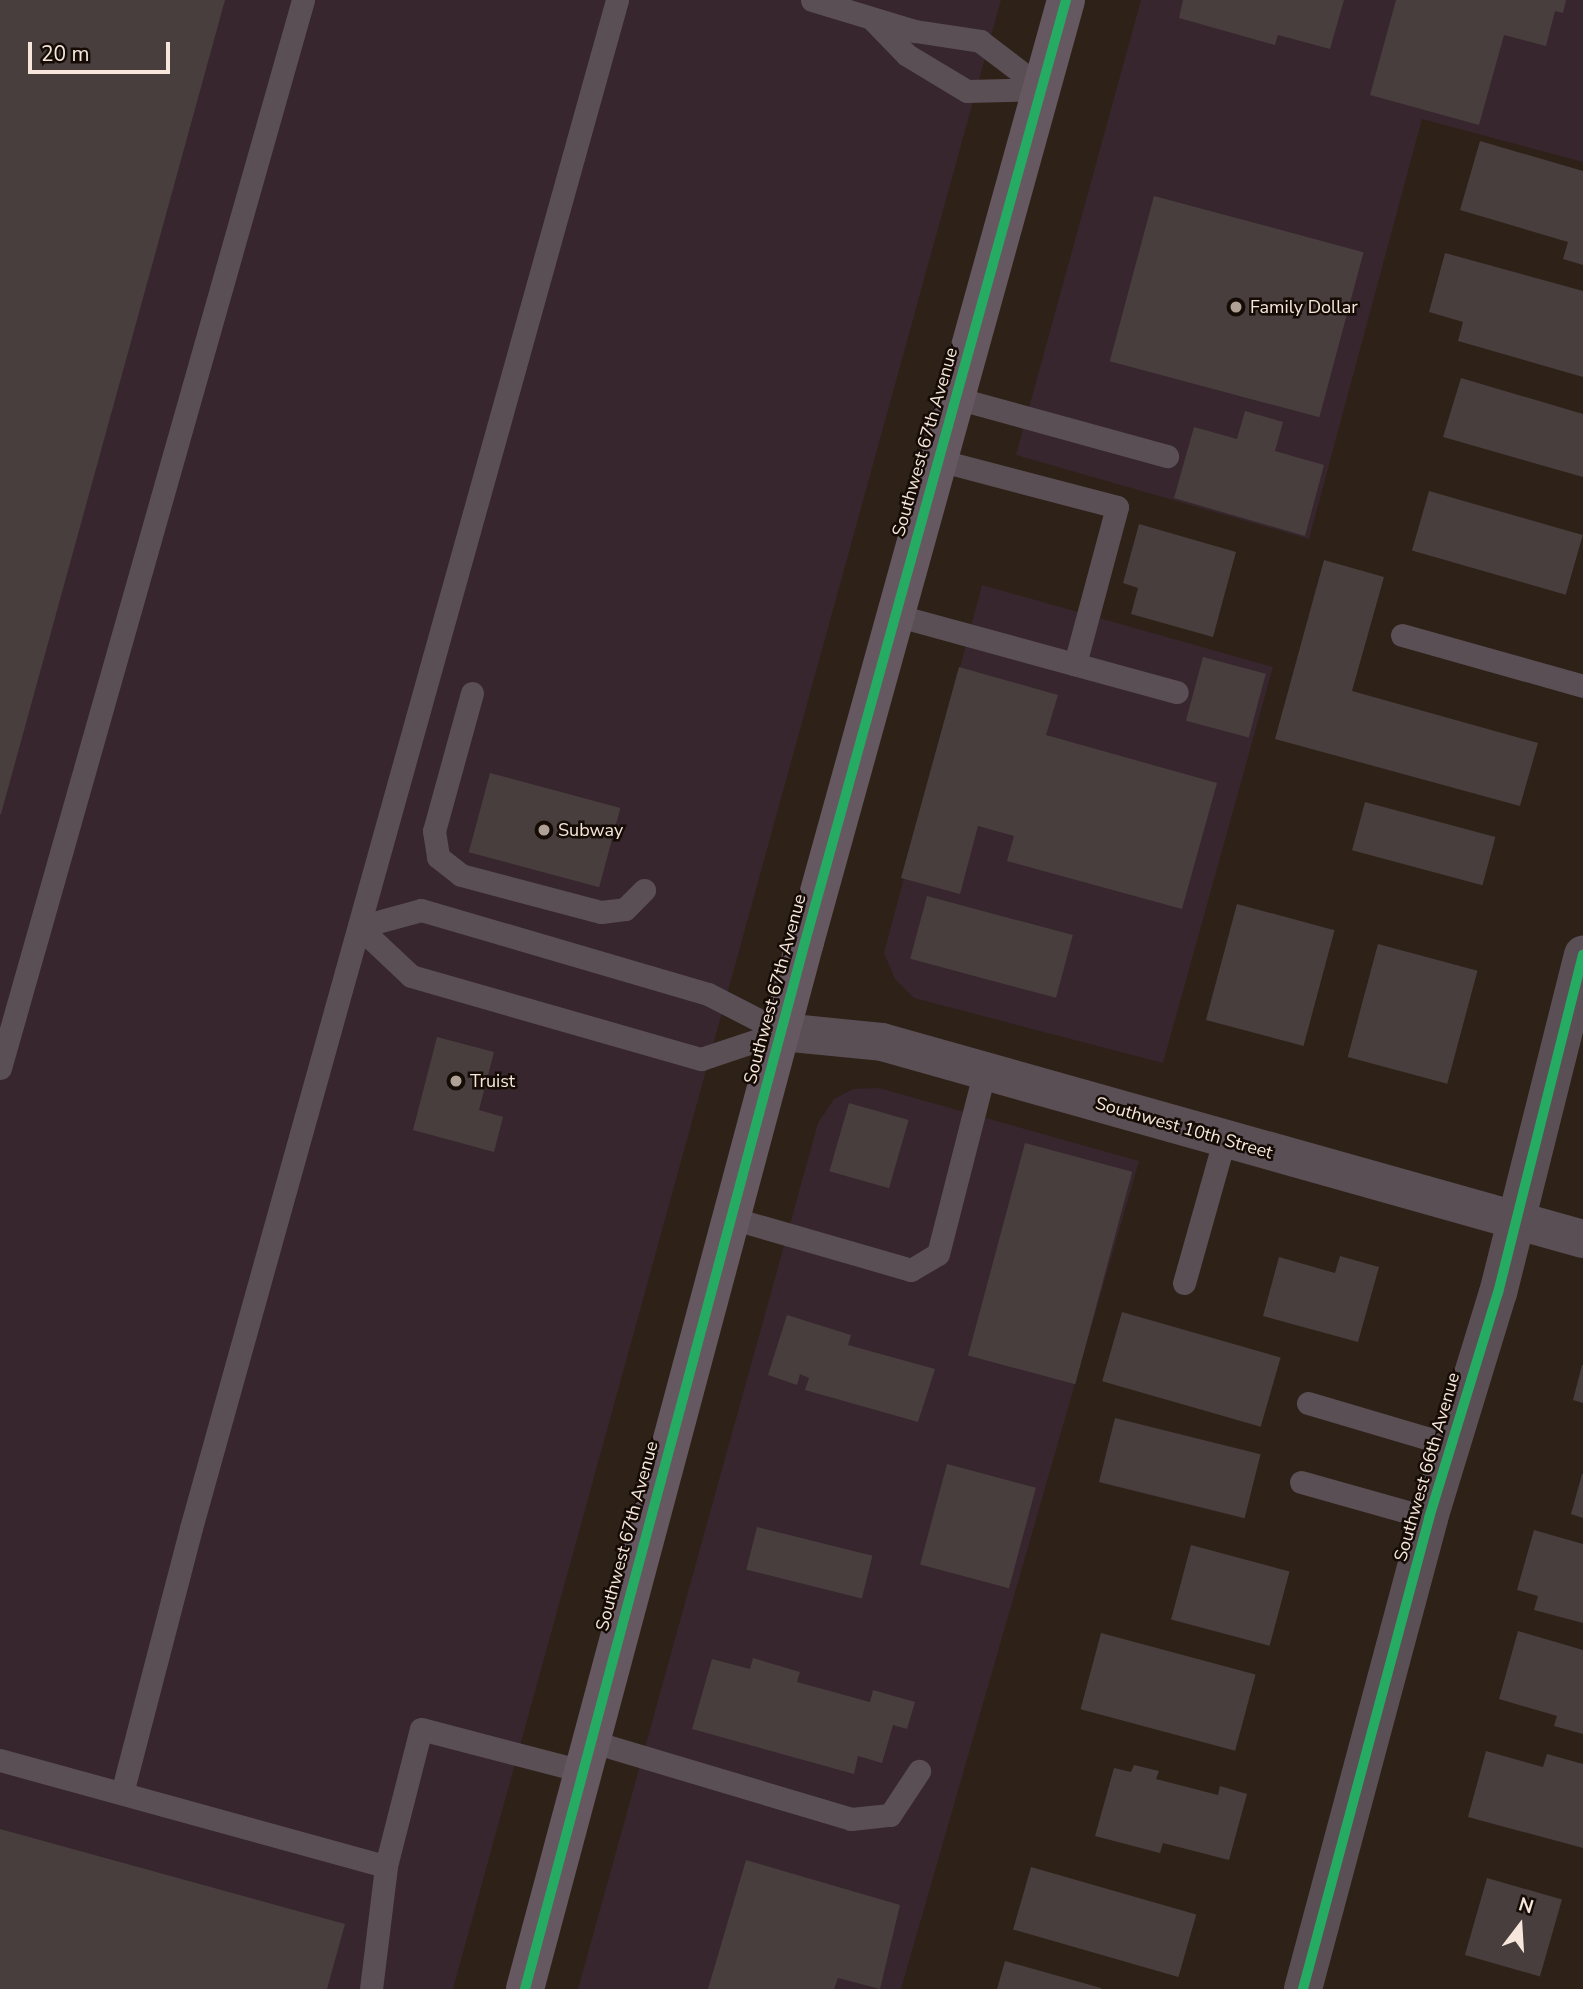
<!DOCTYPE html>
<html>
<head>
<meta charset="utf-8">
<style>
	body { margin:0 }
	#map { position:relative; width:1583px; height:1989px; overflow:hidden; background:#2e2118; font-family:"Nunito Sans",sans-serif }
	div>[style] { position:absolute }
	.commercial>* { inset:0; background:#37262e }
	.building>* { inset:0; background:#483e3d; transform-origin:0 0 }
	.lane>* { height:23px; margin:-11.5px; padding:0 11.5px; transform-origin:11.5px; border-radius:11.5px; background:#5b4f56 }
	.street>* { height:38px; margin:-19px; padding:0 19px; transform-origin:19px; border-radius:19px; background:#5b4f56 }
	.secondary>* { height:38px; margin:-19px; padding:0 19px; transform-origin:19px; border-radius:19px; background:#665861 }
	.cycleway>* { height:10px; margin:-5px; padding:0 5px; transform-origin:5px; border-radius:5px; background:#26ab63 }
	.dots>* { width:19px; height:19px; translate:-50% -50%; box-sizing:border-box; border:4px solid #160c06; border-radius:50% }
	span { translate:-50% -50%; white-space:nowrap; text-align:center; line-height:1.15; -webkit-text-stroke:5px #160c06; paint-order:stroke }
	.poi-label { font-size:18px; color:#f6e6dc }
	.left { translate:0 -50%; text-align:left }
	.street-label { font-size:18px; color:#f6e6dc }
	.north { position:absolute; left:1485px; top:1891px; width:70px; height:70px; -webkit-text-stroke:5px #160c06; paint-order:stroke; rotate:17deg; font-size:19px; font-weight:700; line-height:28px; text-align:center; color:#f6e6dc }
	.north::after { content:''; display:block; margin:auto; width:24px; height:32px; background:#f6e6dc; clip-path:polygon(50% 0,100% 100%,50% 72%,0 100%) }
	.scale { position:absolute; left:28px; top:42px; width:142px; height:32px; box-sizing:border-box; border:4px solid #f6e6dc; border-top:0; padding-left:9px; font-size:21px; line-height:24px; white-space:nowrap; color:#f6e6dc; -webkit-text-stroke:5px #160c06; paint-order:stroke }
</style>
</head>
<body>
<div id="map">
	<div class="commercial">
		<div style="clip-path:polygon(0 0,1001px 0,453px 1989px,0 1989px)"></div>
		<div style="clip-path:polygon(1141px 0,1583px 0,1583px 162px,1422px 119px,1309px 539px,1016px 455px)"></div>
		<div style="clip-path:polygon(982px 585px,1273px 667px,1163px 1063px,914px 998px,895px 979px,884px 953px)"></div>
		<div style="clip-path:polygon(879px 1088px,1139px 1161px,901px 1989px,578px 1989px,818px 1123px,834px 1099px,853px 1089px)"></div>
	</div>
	<div class="building">
		<div style="clip-path:polygon(0 0,225px 0,1px 814px,0 814px)"></div>
		<div style="clip-path:polygon(1183px 0,1344px 0,1330px 49px,1278px 35px,1275px 45px,1179px 18px)"></div>
		<div style="clip-path:polygon(1396px 0,1566px 0,1563px 13px,1555px 11px,1546px 46px,1504px 35px,1479px 125px,1370px 95px)"></div>
		<div style="clip-path:polygon(1480px 141px,1583px 171px,1583px 265px,1563px 259px,1568px 242px,1460px 210px)"></div>
		<div style="left:1154px;top:196px;width:217px;height:171px;rotate:15deg"></div>
		<div style="clip-path:polygon(1445px 253px,1583px 291px,1583px 377px,1458px 341px,1463px 322px,1429px 312px)"></div>
		<div style="clip-path:polygon(1461px 378px,1583px 414px,1583px 477px,1443px 437px)"></div>
		<div style="clip-path:polygon(1245px 411px,1283px 422px,1275px 451px,1324px 465px,1305px 536px,1174px 498px,1194px 427px,1237px 439px)"></div>
		<div style="left:1429px;top:491px;width:160px;height:62px;rotate:16deg"></div>
		<div style="clip-path:polygon(1139px 524px,1236px 552px,1213px 637px,1131px 614px,1138px 588px,1123px 583px)"></div>
		<div style="clip-path:polygon(1324px 560px,1384px 577px,1352px 691px,1538px 743px,1520px 806px,1275px 739px)"></div>
		<div style="left:1203px;top:657px;width:65px;height:66px;rotate:15deg"></div>
		<div style="clip-path:polygon(959px 667px,1058px 695px,1046px 735px,1217px 783px,1182px 909px,1007px 861px,1014px 836px,978px 826px,960px 894px,901px 878px)"></div>
		<div style="left:490px;top:773px;width:135px;height:82px;rotate:15deg"></div>
		<div style="left:1365px;top:802px;width:135px;height:50px;rotate:15deg"></div>
		<div style="left:927px;top:896px;width:151px;height:65px;rotate:15deg"></div>
		<div style="left:1237px;top:904px;width:101px;height:120px;rotate:15deg"></div>
		<div style="left:1378px;top:944px;width:103px;height:117px;rotate:15deg"></div>
		<div style="clip-path:polygon(437px 1037px,494px 1052px,479px 1110px,503px 1117px,494px 1152px,413px 1130px)"></div>
		<div style="left:849px;top:1103px;width:62px;height:71px;rotate:16deg"></div>
		<div style="left:1025px;top:1143px;width:111px;height:220px;rotate:15deg"></div>
		<div style="clip-path:polygon(1340px 1256px,1379px 1267px,1358px 1342px,1263px 1316px,1279px 1257px,1335px 1273px)"></div>
		<div style="left:1122px;top:1312px;width:165px;height:72px;rotate:16deg"></div>
		<div style="clip-path:polygon(787px 1315px,851px 1335px,848px 1345px,935px 1369px,918px 1422px,805px 1390px,809px 1378px,800px 1374px,797px 1385px,768px 1375px)"></div>
		<div style="clip-path:polygon(1582px 1365px,1583px 1365px,1583px 1403px,1573px 1400px)"></div>
		<div style="left:1115px;top:1418px;width:150px;height:66px;rotate:14deg"></div>
		<div style="left:947px;top:1464px;width:92px;height:104px;rotate:15deg"></div>
		<div style="clip-path:polygon(1582px 1474px,1583px 1474px,1583px 1518px,1571px 1514px)"></div>
		<div style="left:757px;top:1527px;width:119px;height:44px;rotate:14deg"></div>
		<div style="clip-path:polygon(1534px 1530px,1583px 1544px,1583px 1623px,1534px 1610px,1538px 1596px,1517px 1590px)"></div>
		<div style="left:1191px;top:1545px;width:102px;height:77px;rotate:15deg"></div>
		<div style="clip-path:polygon(1518px 1631px,1583px 1650px,1583px 1734px,1554px 1726px,1557px 1716px,1499px 1699px)"></div>
		<div style="left:1101px;top:1633px;width:160px;height:79px;rotate:15deg"></div>
		<div style="clip-path:polygon(753px 1658px,800px 1672px,797px 1682px,870px 1702px,873px 1690px,915px 1702px,907px 1729px,893px 1725px,882px 1763px,858px 1756px,854px 1774px,692px 1729px,712px 1659px,750px 1669px)"></div>
		<div style="clip-path:polygon(1486px 1751px,1543px 1767px,1547px 1754px,1583px 1764px,1583px 1848px,1468px 1817px)"></div>
		<div style="clip-path:polygon(1134px 1765px,1159px 1771px,1156px 1779px,1218px 1795px,1220px 1786px,1247px 1794px,1229px 1860px,1163px 1843px,1160px 1853px,1095px 1836px,1114px 1768px,1131px 1772px)"></div>
		<div style="clip-path:polygon(0 1829px,345px 1924px,327px 1989px,0 1989px)"></div>
		<div style="clip-path:polygon(746px 1860px,900px 1905px,880px 1989px,838px 1978px,834px 1989px,708px 1989px)"></div>
		<div style="left:1031px;top:1867px;width:172px;height:65px;rotate:16deg"></div>
		<div style="left:1487px;top:1878px;width:78px;height:80px;rotate:16deg"></div>
		<div style="clip-path:polygon(1005px 1961px,1101px 1988px,1101px 1989px,997px 1989px)"></div>
	</div>
	<div class="lane">
		<div style="left:812px;top:0;width:108px;rotate:16.8deg"></div>
		<div style="left:915px;top:31px;width:66px;rotate:8.7deg"></div>
		<div style="left:980px;top:41px;width:79px;rotate:37.3deg"></div>
		<div style="left:874px;top:21px;width:47px;rotate:45.9deg"></div>
		<div style="left:907px;top:55px;width:70px;rotate:31deg"></div>
		<div style="left:967px;top:91px;width:76px;rotate:-1.5deg"></div>
		<div style="left:956px;top:398px;width:219px;rotate:15.4deg"></div>
		<div style="left:938px;top:460px;width:185px;rotate:14.7deg"></div>
		<div style="left:1117px;top:507px;width:163px;rotate:105deg"></div>
		<div style="left:895px;top:615px;width:292px;rotate:15.3deg"></div>
		<div style="left:1402px;top:635px;width:188px;rotate:15.7deg"></div>
		<div style="left:472px;top:693px;width:143px;rotate:105.4deg"></div>
		<div style="left:434px;top:831px;width:26px;rotate:81deg"></div>
		<div style="left:438px;top:857px;width:29px;rotate:38deg"></div>
		<div style="left:461px;top:875px;width:145px;rotate:14.8deg"></div>
		<div style="left:601px;top:912px;width:24px;rotate:-7deg"></div>
		<div style="left:625px;top:909px;width:27px;rotate:-45deg"></div>
		<div style="left:359px;top:927px;width:71px;rotate:43.3deg"></div>
		<div style="left:411px;top:976px;width:302px;rotate:16deg"></div>
		<div style="left:701px;top:1059px;width:85px;rotate:-18.4deg"></div>
		<div style="left:359px;top:927px;width:64px;rotate:-15.3deg"></div>
		<div style="left:421px;top:910px;width:299px;rotate:16.3deg"></div>
		<div style="left:708px;top:994px;width:83px;rotate:27.2deg"></div>
		<div style="left:0;top:1068px;width:1110px;rotate:-74.16deg"></div>
		<div style="left:731px;top:1218px;width:187px;rotate:16.1deg"></div>
		<div style="left:911px;top:1270px;width:31px;rotate:-31deg"></div>
		<div style="left:938px;top:1254px;width:190px;rotate:-75.7deg"></div>
		<div style="left:1184px;top:1283px;width:148px;rotate:-74.3deg"></div>
		<div style="left:1308px;top:1403px;width:148px;rotate:16.5deg"></div>
		<div style="left:1301px;top:1482px;width:133px;rotate:15.7deg"></div>
		<div style="left:590px;top:1741px;width:272px;rotate:16.6deg"></div>
		<div style="left:851px;top:1819px;width:39px;rotate:-6deg"></div>
		<div style="left:890px;top:1815px;width:53px;rotate:-56.6deg"></div>
		<div style="left:0;top:1760px;width:400px;rotate:15.4deg"></div>
		<div style="left:122px;top:1793px;width:274px;rotate:-75.4deg"></div>
		<div style="left:191px;top:1528px;width:1586px;rotate:-74.42deg"></div>
		<div style="left:371px;top:1989px;width:124px;rotate:-83deg"></div>
		<div style="left:386px;top:1866px;width:141px;rotate:-75.7deg"></div>
		<div style="left:421px;top:1729px;width:166px;rotate:14.6deg"></div>
	</div>
	<div class="street">
		<div style="left:782px;top:1032px;width:100px;rotate:5.7deg"></div>
		<div style="left:882px;top:1042px;width:728px;rotate:15.7deg"></div>
		<div style="left:1303px;top:1989px;width:488px;rotate:-75deg"></div>
		<div style="left:1429px;top:1518px;width:235px;rotate:-73deg"></div>
		<div style="left:1498px;top:1293px;width:349px;rotate:-75.9deg"></div>
	</div>
	<div class="secondary">
		<div style="left:525px;top:1989px;width:1084px;rotate:-75.03deg"></div>
		<div style="left:805px;top:942px;width:977px;rotate:-74.51deg"></div>
	</div>
	<div class="cycleway">
		<div style="left:525px;top:1989px;width:1084px;rotate:-75.03deg"></div>
		<div style="left:805px;top:942px;width:977px;rotate:-74.51deg"></div>
		<div style="left:1303px;top:1989px;width:488px;rotate:-75deg"></div>
		<div style="left:1429px;top:1518px;width:235px;rotate:-73deg"></div>
		<div style="left:1498px;top:1293px;width:349px;rotate:-75.9deg"></div>
	</div>
	<div class="dots">
		<div style="left:1236px;top:307px;background:#b0a197"></div>
		<div style="left:544px;top:830px;background:#b0a197"></div>
		<div style="left:456px;top:1081px;background:#b0a197"></div>
	</div>
	<div class="poi-label">
		<span class="left" style="left:1250px;top:307px">Family Dollar</span>
		<span class="left" style="left:558px;top:830px">Subway</span>
		<span class="left" style="left:470px;top:1081px">Truist</span>
	</div>
	<div class="street-label">
		<span style="left:925px;top:442px;rotate:-74deg">Southwest 67th Avenue</span>
		<span style="left:775px;top:989px;rotate:-75deg">Southwest 67th Avenue</span>
		<span style="left:1184px;top:1128px;rotate:16deg">Southwest 10th Street</span>
		<span style="left:1427px;top:1467px;rotate:-74deg">Southwest 66th Avenue</span>
		<span style="left:627px;top:1536px;rotate:-75deg">Southwest 67th Avenue</span>
	</div>
	<div class="north">N</div>
	<div class="scale">20 m</div>
</div>
</body>
</html>
